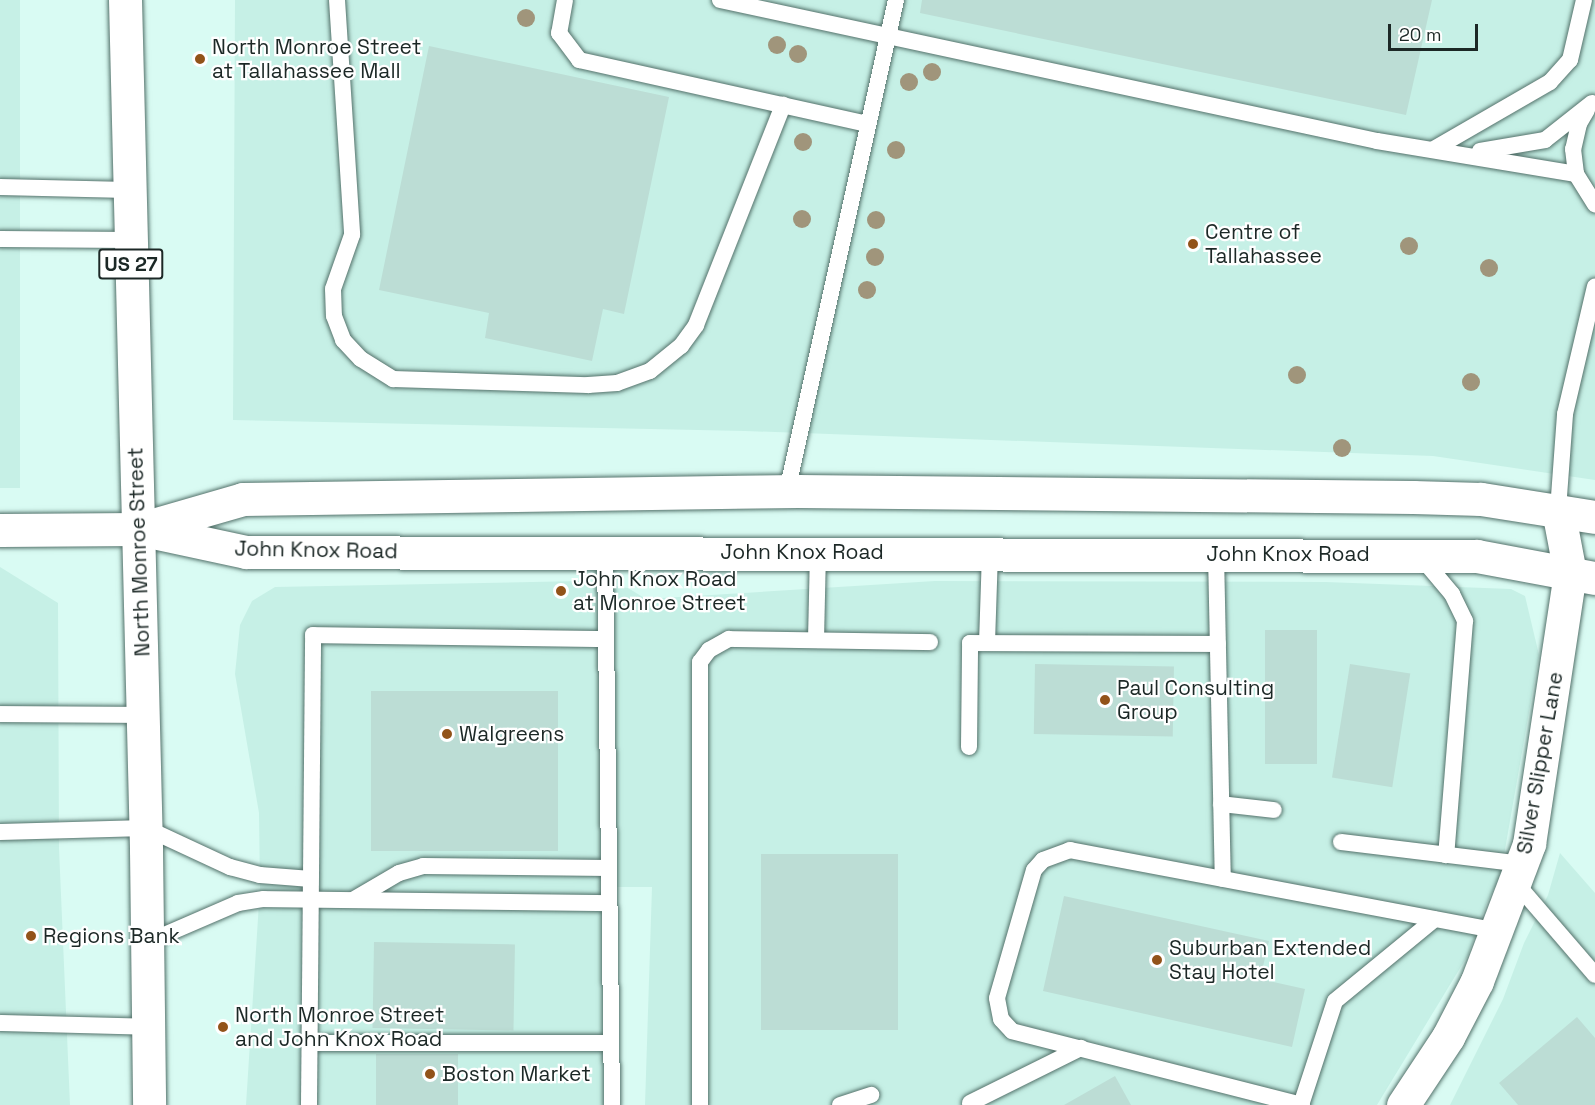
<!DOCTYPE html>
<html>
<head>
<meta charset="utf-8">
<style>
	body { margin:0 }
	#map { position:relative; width:1595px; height:1105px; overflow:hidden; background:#d9fbf3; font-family:"Space Grotesk",sans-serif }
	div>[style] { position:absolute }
	.built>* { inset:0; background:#c6f0e6; transform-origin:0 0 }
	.building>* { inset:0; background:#bcddd5; transform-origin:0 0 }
	.roads { filter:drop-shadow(0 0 2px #53716a) drop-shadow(0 0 2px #53716a) }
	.service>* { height:16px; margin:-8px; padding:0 8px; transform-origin:8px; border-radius:8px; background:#fff }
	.minor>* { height:33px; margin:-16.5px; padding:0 16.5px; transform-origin:16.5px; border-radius:16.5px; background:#fff }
	.tertiary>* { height:33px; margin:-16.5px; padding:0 16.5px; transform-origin:16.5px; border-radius:16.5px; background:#fff }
	.secondary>* { height:33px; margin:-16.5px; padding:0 16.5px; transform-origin:16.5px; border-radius:16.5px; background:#fff }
	.primary>* { height:33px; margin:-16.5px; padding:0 16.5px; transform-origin:16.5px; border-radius:16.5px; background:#fff }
	.trees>* { width:18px; height:18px; margin:-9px; border-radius:50%; background:#a0957b }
	.dots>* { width:16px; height:16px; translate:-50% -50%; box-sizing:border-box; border:3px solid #fff; border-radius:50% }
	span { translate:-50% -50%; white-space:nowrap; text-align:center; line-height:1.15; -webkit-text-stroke:4.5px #fff; paint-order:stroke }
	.shield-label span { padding:2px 4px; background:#fff; border:2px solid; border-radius:4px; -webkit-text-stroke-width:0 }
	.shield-label { font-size:20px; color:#1c2826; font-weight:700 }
	.poi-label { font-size:21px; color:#1c2826 }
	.left { translate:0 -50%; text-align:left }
	.street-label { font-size:21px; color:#1c2826 }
	.scale { position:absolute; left:1388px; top:24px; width:90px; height:27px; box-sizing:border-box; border:3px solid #1c2826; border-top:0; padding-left:8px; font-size:18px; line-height:21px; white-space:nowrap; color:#1c2826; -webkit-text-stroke:4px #fff; paint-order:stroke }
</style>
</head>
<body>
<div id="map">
	<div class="built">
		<div style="left:0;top:0;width:20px;height:488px"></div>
		<div style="clip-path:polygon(235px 0,1595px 0,1595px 480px,1433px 456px,745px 431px,233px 420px)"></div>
		<div style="clip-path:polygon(0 567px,58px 603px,59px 848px,70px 1105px,0 1105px)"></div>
		<div style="clip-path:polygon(581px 581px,628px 588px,646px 599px,935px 581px,1326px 582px,1511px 589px,1525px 596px,1539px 655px,1500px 878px,1487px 902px,1468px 955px,1377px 1105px,645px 1105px,652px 887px,609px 887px,612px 1105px,246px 1105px,260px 887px,259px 813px,235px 674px,240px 625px,252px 601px,275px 587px)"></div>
		<div style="clip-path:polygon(1560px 853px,1595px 893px,1595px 1105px,1450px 1105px,1503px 999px,1524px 943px,1548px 895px)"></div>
	</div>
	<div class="building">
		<div style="clip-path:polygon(922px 0,1432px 0,1406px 115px,920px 13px)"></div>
		<div style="clip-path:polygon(429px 46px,669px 97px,624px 314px,603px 309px,592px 361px,485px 338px,489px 313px,379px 290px)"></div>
		<div style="left:1265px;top:630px;width:52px;height:134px"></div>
		<div style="left:1035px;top:664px;width:139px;height:70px;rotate:1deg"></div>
		<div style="left:1350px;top:664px;width:61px;height:115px;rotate:9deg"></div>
		<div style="left:371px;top:691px;width:187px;height:160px"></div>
		<div style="left:761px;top:854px;width:137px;height:176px"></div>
		<div style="clip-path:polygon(1064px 896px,1269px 941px,1260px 979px,1305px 989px,1292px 1047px,1043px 991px)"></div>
		<div style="left:374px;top:942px;width:141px;height:86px;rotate:1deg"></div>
		<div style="clip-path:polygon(1577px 1017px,1595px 1038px,1595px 1105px,1518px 1105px,1499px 1083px)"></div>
		<div style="left:376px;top:1054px;width:82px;height:51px"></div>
		<div style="clip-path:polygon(1115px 1076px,1131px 1105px,1064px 1105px)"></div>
	</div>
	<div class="roads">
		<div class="service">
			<div style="left:337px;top:0;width:235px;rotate:86.3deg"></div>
			<div style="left:352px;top:235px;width:57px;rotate:109.4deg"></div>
			<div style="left:333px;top:289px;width:27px;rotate:88deg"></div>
			<div style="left:334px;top:316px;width:26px;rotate:69deg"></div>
			<div style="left:343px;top:340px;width:26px;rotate:47deg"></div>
			<div style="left:361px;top:359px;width:38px;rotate:32deg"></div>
			<div style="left:393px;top:379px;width:195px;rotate:1.8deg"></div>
			<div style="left:588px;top:385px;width:29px;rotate:-4deg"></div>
			<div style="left:617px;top:383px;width:35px;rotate:-20deg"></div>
			<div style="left:650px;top:371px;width:40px;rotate:-39deg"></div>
			<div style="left:681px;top:346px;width:26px;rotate:-54deg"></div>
			<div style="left:696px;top:325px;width:237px;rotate:-68.4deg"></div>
			<div style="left:565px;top:0;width:34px;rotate:100deg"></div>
			<div style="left:559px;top:33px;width:34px;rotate:53deg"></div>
			<div style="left:579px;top:60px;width:296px;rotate:12.5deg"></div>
			<div style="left:720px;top:0;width:672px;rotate:12.11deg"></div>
			<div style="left:1377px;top:141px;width:202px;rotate:9.4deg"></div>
			<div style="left:1587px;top:110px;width:16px;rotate:120deg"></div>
			<div style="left:1579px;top:124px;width:26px;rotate:103deg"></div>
			<div style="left:1573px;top:149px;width:25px;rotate:83deg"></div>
			<div style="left:1576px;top:174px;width:36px;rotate:58deg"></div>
			<div style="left:1434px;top:149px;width:134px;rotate:-30deg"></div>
			<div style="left:1550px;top:82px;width:30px;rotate:-48deg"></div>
			<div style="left:1570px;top:60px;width:62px;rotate:-76.9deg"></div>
			<div style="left:1480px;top:151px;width:66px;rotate:-9.6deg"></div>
			<div style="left:1545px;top:140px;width:60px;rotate:-38.2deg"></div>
			<div style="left:0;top:187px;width:128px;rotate:1.3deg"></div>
			<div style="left:0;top:239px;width:130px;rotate:0.4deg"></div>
			<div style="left:787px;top:491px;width:503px;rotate:-77.48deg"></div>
			<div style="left:1558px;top:510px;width:96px;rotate:-85.8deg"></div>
			<div style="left:1565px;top:414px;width:131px;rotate:-76.8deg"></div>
			<div style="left:605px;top:552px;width:553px;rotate:89.27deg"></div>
			<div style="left:1216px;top:554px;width:325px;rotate:88.8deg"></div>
			<div style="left:1420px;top:556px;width:50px;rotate:49.9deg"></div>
			<div style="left:1452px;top:594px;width:30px;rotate:64deg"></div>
			<div style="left:1465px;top:621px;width:235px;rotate:94.6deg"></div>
			<div style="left:816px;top:640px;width:89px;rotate:-88.7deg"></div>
			<div style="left:987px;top:643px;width:91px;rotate:-88.1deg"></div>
			<div style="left:0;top:714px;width:143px;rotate:0.4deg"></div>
			<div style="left:969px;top:747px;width:104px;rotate:-89.4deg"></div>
			<div style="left:970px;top:643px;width:248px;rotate:0.2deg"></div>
			<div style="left:1221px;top:804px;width:53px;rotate:6.5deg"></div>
			<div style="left:0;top:832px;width:146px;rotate:-1.6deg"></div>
			<div style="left:146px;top:828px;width:93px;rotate:24.9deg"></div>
			<div style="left:230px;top:867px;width:31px;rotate:15deg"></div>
			<div style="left:260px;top:875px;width:51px;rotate:4.5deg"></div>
			<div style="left:1341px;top:842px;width:183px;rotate:6.9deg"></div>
			<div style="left:1516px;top:883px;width:121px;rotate:49.3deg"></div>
			<div style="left:353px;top:900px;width:53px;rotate:-30.4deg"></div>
			<div style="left:399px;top:873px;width:25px;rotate:-16deg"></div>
			<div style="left:423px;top:866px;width:186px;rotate:0.6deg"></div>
			<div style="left:148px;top:942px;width:98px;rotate:-23.4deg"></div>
			<div style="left:238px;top:903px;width:26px;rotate:-9deg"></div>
			<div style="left:264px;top:899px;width:345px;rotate:0.7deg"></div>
			<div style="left:0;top:1023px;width:149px;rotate:1.5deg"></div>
			<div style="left:309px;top:1043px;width:302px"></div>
			<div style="left:970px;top:1103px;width:124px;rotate:-26.4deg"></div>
			<div style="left:309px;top:1105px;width:470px;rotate:-89.5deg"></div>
			<div style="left:313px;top:635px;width:293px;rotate:0.8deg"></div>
			<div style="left:700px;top:1105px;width:443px;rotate:-90deg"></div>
			<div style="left:700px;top:662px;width:15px;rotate:-53deg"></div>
			<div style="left:709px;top:650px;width:23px;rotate:-29deg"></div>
			<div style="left:729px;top:639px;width:201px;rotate:0.9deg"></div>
			<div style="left:840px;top:1105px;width:33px;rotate:-18deg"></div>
			<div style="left:1301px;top:1105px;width:109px;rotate:-71.9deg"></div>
			<div style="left:1335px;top:1001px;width:129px;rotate:-39.4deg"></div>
			<div style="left:1302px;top:1105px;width:299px;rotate:-165.7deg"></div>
			<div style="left:1012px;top:1031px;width:16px;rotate:-133deg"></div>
			<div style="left:1001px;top:1019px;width:21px;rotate:-101deg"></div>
			<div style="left:997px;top:998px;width:133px;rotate:-73.9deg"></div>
			<div style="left:1034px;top:870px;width:13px;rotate:-48deg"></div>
			<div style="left:1043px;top:860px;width:29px;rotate:-20deg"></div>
			<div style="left:1070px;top:850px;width:435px;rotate:10.7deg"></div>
		</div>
		<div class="minor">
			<div style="left:1403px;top:1105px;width:82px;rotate:-56.5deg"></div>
			<div style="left:1448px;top:1037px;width:63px;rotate:-62.6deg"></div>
			<div style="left:1477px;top:981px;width:147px;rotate:-69.2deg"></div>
			<div style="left:1529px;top:844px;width:274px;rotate:-81.4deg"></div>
			<div style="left:1570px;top:573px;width:64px;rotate:-100.8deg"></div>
		</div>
		<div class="tertiary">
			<div style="left:0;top:530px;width:139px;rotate:-0.4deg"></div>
		</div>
		<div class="secondary">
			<div style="left:139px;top:529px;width:108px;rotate:-16.1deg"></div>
			<div style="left:243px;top:499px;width:555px;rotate:-0.83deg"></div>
			<div style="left:798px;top:491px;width:615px;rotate:0.56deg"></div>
			<div style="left:1413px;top:497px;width:68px;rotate:1.7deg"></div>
			<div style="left:1481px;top:499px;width:115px;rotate:9deg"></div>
			<div style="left:144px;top:530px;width:104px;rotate:12.2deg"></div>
			<div style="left:246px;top:552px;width:1231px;rotate:0.19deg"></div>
			<div style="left:1477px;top:556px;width:120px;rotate:10.6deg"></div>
		</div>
		<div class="primary">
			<div style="left:125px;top:0;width:850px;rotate:88.58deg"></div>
			<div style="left:146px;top:850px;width:255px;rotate:89.3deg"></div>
		</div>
	</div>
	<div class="trees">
		<div style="left:526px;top:18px"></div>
		<div style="left:777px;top:45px"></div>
		<div style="left:798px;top:54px"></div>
		<div style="left:932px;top:72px"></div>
		<div style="left:909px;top:82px"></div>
		<div style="left:803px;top:142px"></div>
		<div style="left:896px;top:150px"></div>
		<div style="left:802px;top:219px"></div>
		<div style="left:876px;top:220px"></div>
		<div style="left:1409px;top:246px"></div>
		<div style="left:875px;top:257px"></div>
		<div style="left:1489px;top:268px"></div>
		<div style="left:867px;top:290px"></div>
		<div style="left:1297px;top:375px"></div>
		<div style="left:1471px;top:382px"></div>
		<div style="left:1342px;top:448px"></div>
	</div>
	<div class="dots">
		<div style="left:200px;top:59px;background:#925319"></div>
		<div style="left:1193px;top:244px;background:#925319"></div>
		<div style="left:561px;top:591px;background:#925319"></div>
		<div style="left:1105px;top:700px;background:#925319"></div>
		<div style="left:447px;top:734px;background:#925319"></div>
		<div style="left:31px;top:936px;background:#925319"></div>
		<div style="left:1157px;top:960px;background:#925319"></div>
		<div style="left:223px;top:1027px;background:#925319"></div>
		<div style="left:430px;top:1074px;background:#925319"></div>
	</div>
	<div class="shield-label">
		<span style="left:131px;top:264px">US 27</span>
	</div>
	<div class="poi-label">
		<span class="left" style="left:212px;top:59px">North Monroe Street<br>at Tallahassee Mall</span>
		<span class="left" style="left:1205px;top:244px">Centre of<br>Tallahassee</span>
		<span class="left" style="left:573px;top:591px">John Knox Road<br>at Monroe Street</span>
		<span class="left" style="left:1117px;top:700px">Paul Consulting<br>Group</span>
		<span class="left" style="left:459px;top:734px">Walgreens</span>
		<span class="left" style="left:43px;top:936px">Regions Bank</span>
		<span class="left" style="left:1169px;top:960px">Suburban Extended<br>Stay Hotel</span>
		<span class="left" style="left:235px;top:1027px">North Monroe Street<br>and John Knox Road</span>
		<span class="left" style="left:442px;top:1074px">Boston Market</span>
	</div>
	<div class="street-label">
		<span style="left:316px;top:550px;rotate:1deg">John Knox Road</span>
		<span style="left:139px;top:552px;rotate:-92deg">North Monroe Street</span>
		<span style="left:802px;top:552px">John Knox Road</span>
		<span style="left:1288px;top:554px">John Knox Road</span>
		<span style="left:1540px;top:763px;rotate:-80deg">Silver Slipper Lane</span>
	</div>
	<div class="scale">20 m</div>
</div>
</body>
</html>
